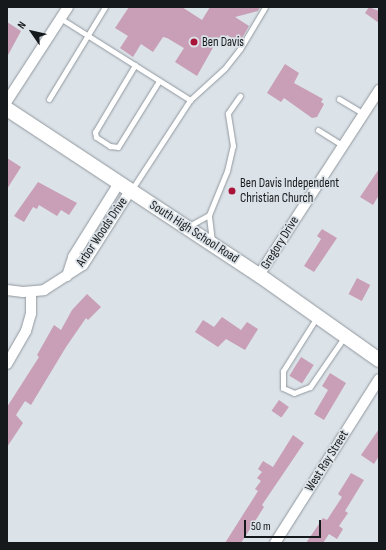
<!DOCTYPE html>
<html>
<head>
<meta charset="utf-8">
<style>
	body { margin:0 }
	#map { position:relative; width:386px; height:550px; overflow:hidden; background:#dbe2e8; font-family:"Sofia Sans Condensed",sans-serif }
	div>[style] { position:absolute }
	.building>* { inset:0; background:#c89fb6; transform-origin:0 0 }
	.roads { filter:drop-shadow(0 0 1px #91989e) drop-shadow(0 0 1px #91989e) }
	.lane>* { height:5px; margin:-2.5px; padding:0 2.5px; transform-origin:2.5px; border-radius:2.5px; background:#fff }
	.street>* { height:10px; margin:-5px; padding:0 5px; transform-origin:5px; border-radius:5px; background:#fff }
	.secondary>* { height:14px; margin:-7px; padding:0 7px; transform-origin:7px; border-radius:7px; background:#fff }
	.dots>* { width:11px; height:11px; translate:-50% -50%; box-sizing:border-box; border:2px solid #dbe2e8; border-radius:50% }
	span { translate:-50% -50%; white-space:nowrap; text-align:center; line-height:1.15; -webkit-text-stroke:3.5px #dbe2e8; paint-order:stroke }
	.poi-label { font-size:13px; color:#16191b }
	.left { translate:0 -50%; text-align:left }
	.street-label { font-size:13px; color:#16191b }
	.frame { position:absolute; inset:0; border:8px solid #16191b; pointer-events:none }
	.north { position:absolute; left:12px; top:12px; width:40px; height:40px; -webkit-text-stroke:3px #dbe2e8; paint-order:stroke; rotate:304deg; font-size:11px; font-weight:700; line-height:16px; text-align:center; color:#16191b }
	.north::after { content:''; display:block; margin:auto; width:14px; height:18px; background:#16191b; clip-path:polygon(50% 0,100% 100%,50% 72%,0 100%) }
	.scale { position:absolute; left:244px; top:520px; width:77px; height:18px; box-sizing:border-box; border:2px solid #16191b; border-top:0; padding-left:5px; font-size:12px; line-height:14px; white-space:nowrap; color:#16191b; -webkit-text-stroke:3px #dbe2e8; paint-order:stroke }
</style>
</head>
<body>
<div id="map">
	<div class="building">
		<div style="clip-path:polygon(129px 7px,182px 7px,202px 20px,210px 7px,260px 7px,258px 11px,235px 17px,249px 26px,239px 43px,227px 35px,224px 40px,219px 37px,197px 76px,175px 62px,184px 48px,167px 38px,163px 37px,153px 52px,141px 44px,133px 57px,120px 48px,128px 36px,115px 28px)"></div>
		<div style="clip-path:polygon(369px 7px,379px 11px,379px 23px,365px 13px)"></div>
		<div style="clip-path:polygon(7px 22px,21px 31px,7px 57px)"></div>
		<div style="clip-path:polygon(285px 64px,299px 73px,294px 83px,323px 99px,321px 102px,324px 104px,317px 117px,312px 118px,284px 98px,281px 102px,267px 93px)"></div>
		<div style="clip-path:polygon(7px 158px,21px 167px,7px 189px)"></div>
		<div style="clip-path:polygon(379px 169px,379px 195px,373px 205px,360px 197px)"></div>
		<div style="clip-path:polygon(38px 182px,77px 203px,69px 215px,61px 210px,57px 216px,39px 205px,37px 209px,33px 207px,24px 222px,14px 216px)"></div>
		<div style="clip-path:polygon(322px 229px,337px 238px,314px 272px,304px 266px,321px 239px,317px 236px)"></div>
		<div style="left:357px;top:278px;width:15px;height:18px;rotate:28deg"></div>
		<div style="clip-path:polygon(87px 294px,101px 307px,88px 320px,86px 318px,66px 347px,31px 405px,25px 401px,16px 415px,23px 423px,7px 447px,7px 407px,39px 357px,37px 355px,54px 325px,61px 330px,72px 310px)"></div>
		<div style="clip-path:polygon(222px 317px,241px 330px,247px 322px,258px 329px,245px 350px,226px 339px,218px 347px,195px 332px,203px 320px,214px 327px)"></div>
		<div style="left:301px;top:357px;width:15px;height:22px;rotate:32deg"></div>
		<div style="clip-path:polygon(330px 373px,346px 383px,324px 420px,314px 414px,328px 390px,322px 386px)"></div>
		<div style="left:279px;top:400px;width:12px;height:13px;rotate:35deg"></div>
		<div style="clip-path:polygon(379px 429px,379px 456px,374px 464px,361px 455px)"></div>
		<div style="clip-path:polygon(293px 435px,304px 443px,262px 505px,264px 507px,241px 543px,225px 543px,258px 491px,255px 489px,261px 481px,257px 478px,262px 472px,258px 469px,263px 461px,273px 467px)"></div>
		<div style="clip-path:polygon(351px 473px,364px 480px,345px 511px,348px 513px,339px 526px,343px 529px,337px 539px,329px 534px,323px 543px,306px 543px,323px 518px,327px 520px,342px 497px,338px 494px)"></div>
	</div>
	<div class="roads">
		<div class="lane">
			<div style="left:60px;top:18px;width:154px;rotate:32.2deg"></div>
			<div style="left:190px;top:100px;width:106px;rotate:123.1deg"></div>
			<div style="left:135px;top:65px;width:78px;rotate:120.8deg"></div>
			<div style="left:95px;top:132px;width:5px;rotate:79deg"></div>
			<div style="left:96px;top:137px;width:17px;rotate:33deg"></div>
			<div style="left:110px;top:146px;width:8px;rotate:7deg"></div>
			<div style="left:118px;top:147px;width:78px;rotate:-58.2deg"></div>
			<div style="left:49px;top:99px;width:108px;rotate:-58.7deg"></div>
			<div style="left:339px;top:99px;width:27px;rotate:31deg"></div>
			<div style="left:190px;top:100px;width:47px;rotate:-42.4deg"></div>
			<div style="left:225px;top:68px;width:24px;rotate:-52deg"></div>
			<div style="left:240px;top:49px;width:49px;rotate:-59.2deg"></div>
			<div style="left:318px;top:130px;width:28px;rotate:32deg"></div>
			<div style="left:189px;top:226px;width:23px;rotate:-29deg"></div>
			<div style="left:212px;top:241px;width:26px;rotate:-97deg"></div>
			<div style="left:209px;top:215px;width:48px;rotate:-67.8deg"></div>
			<div style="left:227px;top:171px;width:26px;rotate:-77deg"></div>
			<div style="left:233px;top:146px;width:33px;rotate:-99deg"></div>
			<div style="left:228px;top:113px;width:21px;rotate:-55deg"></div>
			<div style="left:317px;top:317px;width:64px;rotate:122.2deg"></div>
			<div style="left:283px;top:371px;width:17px;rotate:90deg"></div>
			<div style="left:283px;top:388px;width:12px;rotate:24deg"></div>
			<div style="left:294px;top:393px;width:17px;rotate:-21deg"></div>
			<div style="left:310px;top:387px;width:62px;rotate:-55.5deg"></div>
		</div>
		<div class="street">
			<div style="left:7px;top:101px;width:112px;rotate:-57deg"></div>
			<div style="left:259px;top:275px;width:221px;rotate:-57deg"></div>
			<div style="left:67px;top:276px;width:20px;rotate:-72deg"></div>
			<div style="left:73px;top:257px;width:87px;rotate:-58.1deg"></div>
			<div style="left:7px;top:290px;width:16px;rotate:7deg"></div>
			<div style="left:23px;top:292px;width:21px;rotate:-5deg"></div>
			<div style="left:44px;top:290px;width:46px;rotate:-32.7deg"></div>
			<div style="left:83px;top:265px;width:88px;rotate:-57.6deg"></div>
			<div style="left:7px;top:364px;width:38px;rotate:-60deg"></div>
			<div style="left:26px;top:331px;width:18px;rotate:-74deg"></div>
			<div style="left:31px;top:314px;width:22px;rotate:-90deg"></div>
			<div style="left:275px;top:543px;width:194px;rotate:-57.6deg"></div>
		</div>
		<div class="secondary">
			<div style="left:7px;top:109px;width:302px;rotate:33.4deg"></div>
			<div style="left:259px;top:275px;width:147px;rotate:35.3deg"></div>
		</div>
	</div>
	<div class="dots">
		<div style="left:194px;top:42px;background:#aa1338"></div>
		<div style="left:232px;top:191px;background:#aa1338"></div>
	</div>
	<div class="poi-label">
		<span class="left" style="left:202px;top:42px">Ben Davis</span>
		<span class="left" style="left:240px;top:191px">Ben Davis Independent<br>Christian Church</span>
	</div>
	<div class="street-label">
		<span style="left:102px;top:232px;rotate:-56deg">Arbor Woods Drive</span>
		<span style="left:194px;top:232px;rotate:33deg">South High School Road</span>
		<span style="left:280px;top:243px;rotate:-58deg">Gregory Drive</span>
		<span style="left:327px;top:461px;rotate:-58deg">West Ray Street</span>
	</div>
	<div class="frame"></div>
	<div class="north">N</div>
	<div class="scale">50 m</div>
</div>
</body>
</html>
